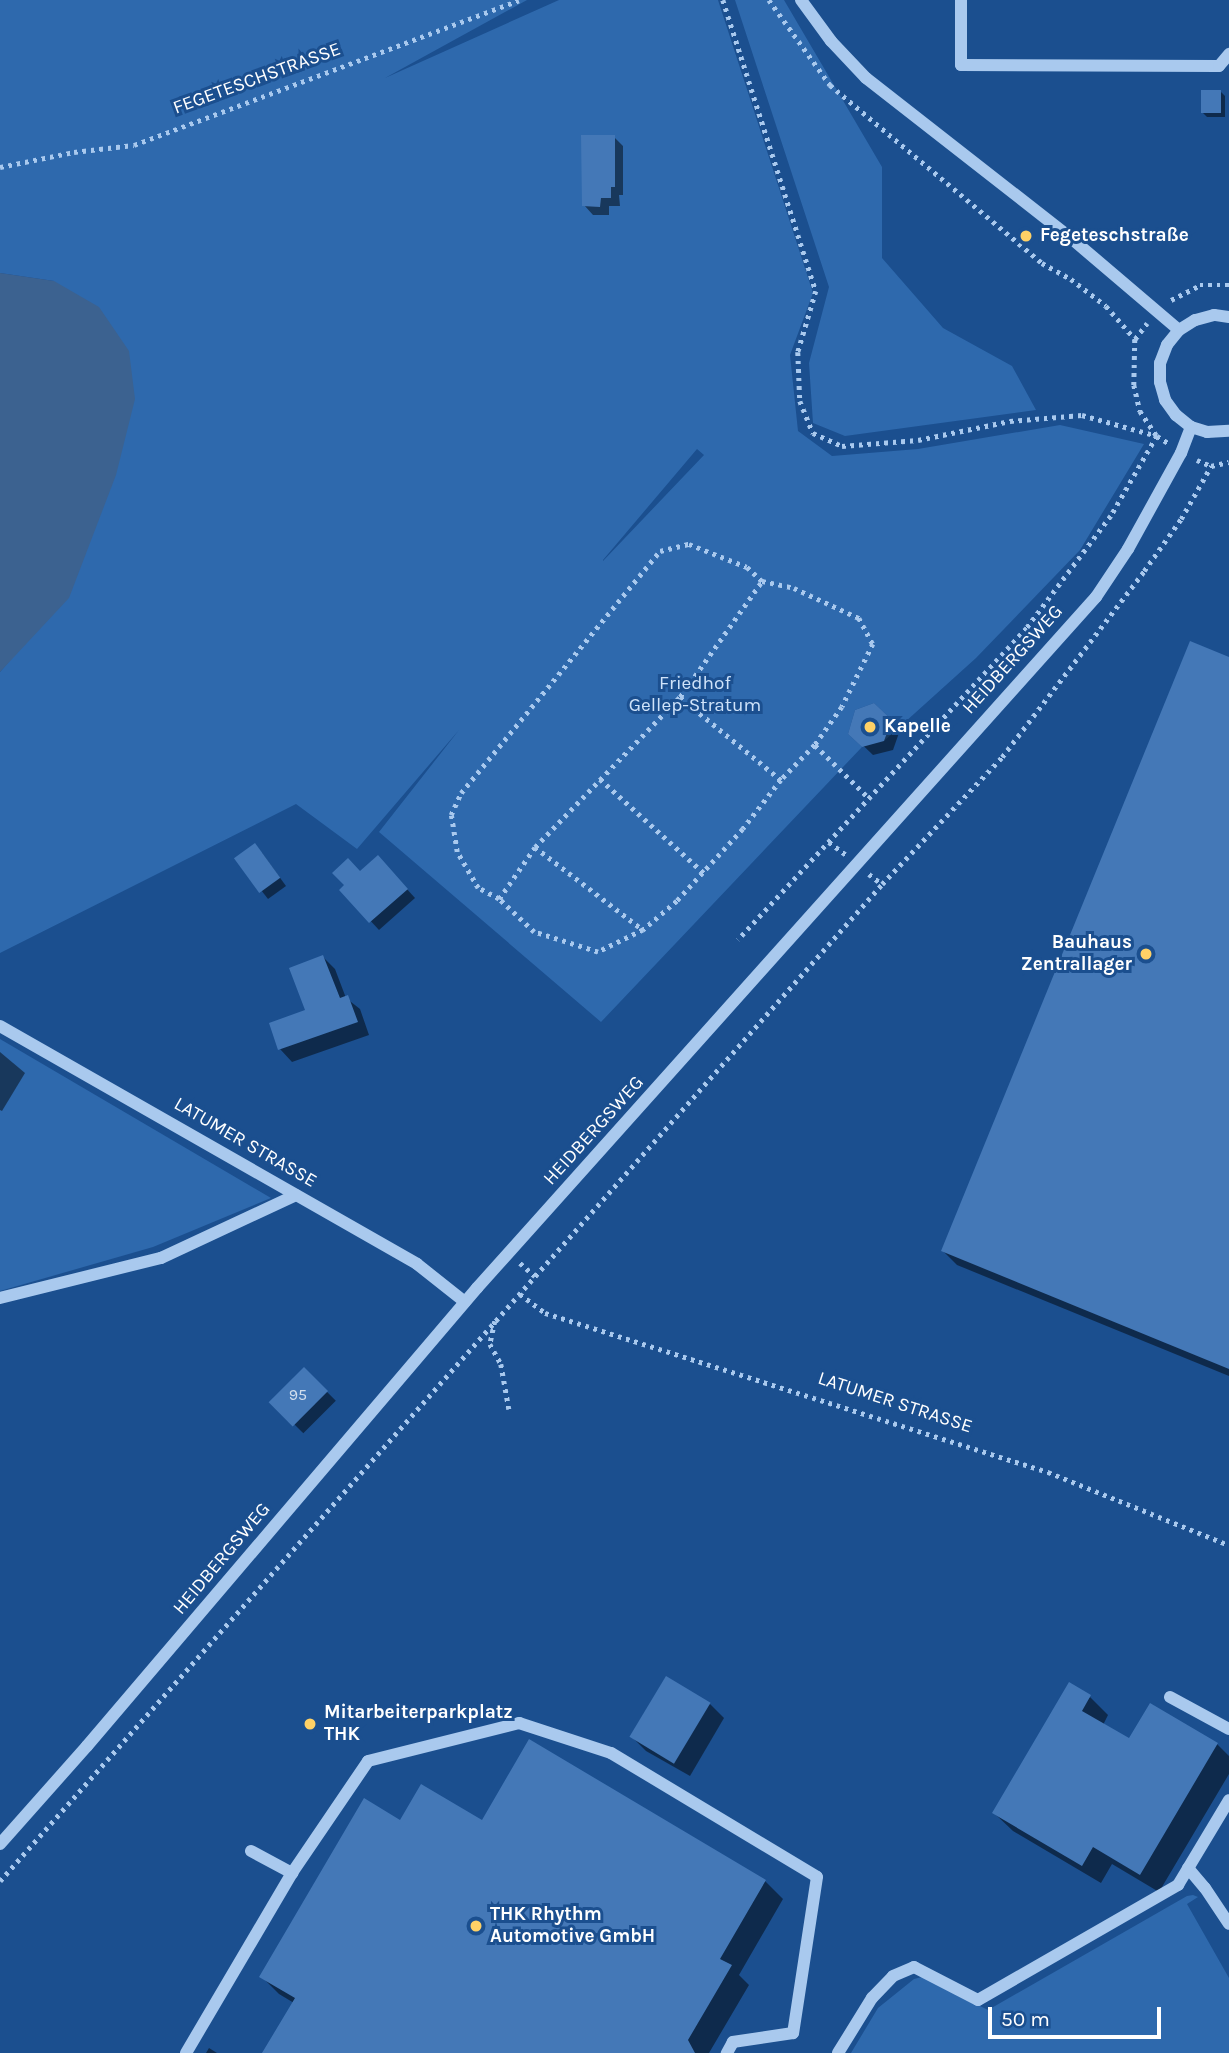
<!DOCTYPE html>
<html>
<head>
<meta charset="utf-8">
<style>
	body { margin:0 }
	#map { position:relative; width:1229px; height:2053px; overflow:hidden; background:#1b4f8f; font-family:Karla,sans-serif }
	div>[style] { position:absolute }
	.green>* { inset:0; background:#2e69ad }
	.water>* { inset:0; background:#3c6290 }
	.shadow>* { inset:0; background:#0007; transform-origin:0 0 }
	.building>* { inset:0; background:#4478b7; transform-origin:0 0 }
	.path>* { height:4.5px; margin-top:-2.25px; transform-origin:0; background:repeating-linear-gradient(90deg,#a9c9ee 0 3.5px,transparent 0 8.5px) }
	.minor>* { height:12px; margin:-6px; padding:0 6px; transform-origin:6px; border-radius:6px; background:#a9c9ee }
	.dots>* { width:19px; height:19px; translate:-50% -50%; box-sizing:border-box; border:4px solid #1b4f8f; border-radius:50% }
	span { translate:-50% -50%; white-space:nowrap; text-align:center; line-height:1.15; -webkit-text-stroke:6px #1b4f8f; paint-order:stroke }
	.number-label { font-size:16px; color:#d0dded }
	.number-label span { -webkit-text-stroke-width:0 }
	.street-label { font-size:19px; color:#fff }
	.poi-label { font-size:19px; color:#fff; font-weight:700 }
	.left { translate:0 -50%; text-align:left }
	.right { translate:-100% -50%; text-align:right }
	.park-label { font-size:19px; color:#cfe3fa }
	.scale { position:absolute; left:988px; top:2007px; width:173px; height:32px; box-sizing:border-box; border:4px solid #fff; border-top:0; padding-left:9px; font-size:21px; line-height:24px; white-space:nowrap; color:#fff; -webkit-text-stroke:5px #1b4f8f; paint-order:stroke }
</style>
</head>
<body>
<div id="map">
	<div class="green">
		<div style="clip-path:polygon(evenodd,0 0,527px 0,385px 78px,559px 0,718px 0,813px 293px,790px 355px,798px 431px,832px 456px,918px 449px,1060px 425px,1144px 444px,1080px 550px,976px 658px,884px 741px,892px 720px,874px 703px,855px 710px,848px 734px,862px 747px,601px 1022px,379px 832px,459px 730px,357px 849px,296px 804px,0 953px,0 672px,17px 652px,54px 281px,0 273px,0 0,697px 449px,704px 455px,603px 561px,603px 560px,697px 449px)"></div>
		<div style="clip-path:polygon(735px 0,784px 0,882px 167px,882px 258px,943px 328px,1012px 366px,1036px 410px,845px 436px,813px 423px,809px 363px,829px 287px)"></div>
		<div style="clip-path:polygon(0 1039px,271px 1198px,153px 1247px,0 1291px)"></div>
		<div style="clip-path:polygon(1193px 1895px,1198px 1897px,1187px 1904px,1229px 1978px,1229px 2053px,851px 2053px,878px 2008px,914px 1979px,922px 1977px,988px 2010px,1187px 1896px)"></div>
	</div>
	<div class="water">
		<div style="clip-path:polygon(0 273px,54px 281px,99px 307px,129px 351px,135px 399px,116px 475px,69px 598px,0 672px)"></div>
	</div>
	<div class="shadow">
		<div style="clip-path:polygon(1221px 92px,1225px 96px,1225px 117px,1207px 117px,1203px 113px)"></div>
		<div style="clip-path:polygon(614px 137px,623px 146px,623px 195px,619px 195px,620px 206px,609px 206px,609px 215px,593px 215px,584px 205px)"></div>
		<div style="clip-path:polygon(1229px 659px,1229px 1376px,957px 1265px,943px 1251px)"></div>
		<div style="clip-path:polygon(873px 705px,900px 730px,893px 750px,873px 755px,850px 733px)"></div>
		<div style="clip-path:polygon(262px 853px,286px 886px,268px 899px,237px 859px)"></div>
		<div style="clip-path:polygon(386px 866px,415px 898px,379px 930px,342px 890px,360px 873px)"></div>
		<div style="clip-path:polygon(323px 957px,335px 969px,346px 998px,360px 1009px,369px 1035px,292px 1062px,280px 1049px,271px 1024px,307px 1011px)"></div>
		<div style="clip-path:polygon(0 1052px,25px 1073px,2px 1111px,0 1110px)"></div>
		<div style="left:304px;top:1369px;width:45px;height:46px;rotate:45deg"></div>
		<div style="clip-path:polygon(1090px 1697px,1108px 1715px,1103px 1725px,1130px 1741px,1217px 1744px,1229px 1756px,1229px 1774px,1159px 1892px,1112px 1864px,1101px 1883px,1013px 1831px,994px 1813px)"></div>
		<div style="clip-path:polygon(710px 1704px,724px 1718px,690px 1776px,646px 1751px,632px 1737px)"></div>
		<div style="clip-path:polygon(400px 1822px,482px 1822px,765px 1881px,783px 1899px,739px 1975px,749px 1985px,709px 2053px,264px 2053px,294px 2003px,279px 1994px,261px 1976px)"></div>
		<div style="clip-path:polygon(209px 2048px,217px 2053px,206px 2053px)"></div>
	</div>
	<div class="building">
		<div style="left:1201px;top:90px;width:20px;height:23px"></div>
		<div style="clip-path:polygon(581px 135px,615px 135px,615px 187px,611px 187px,611px 198px,601px 198px,600px 207px,582px 206px)"></div>
		<div style="clip-path:polygon(1190px 641px,1229px 657px,1229px 1369px,941px 1251px)"></div>
		<div style="clip-path:polygon(874px 703px,892px 720px,884px 741px,862px 747px,848px 734px,855px 710px)"></div>
		<div style="left:255px;top:843px;width:43px;height:26px;rotate:54deg"></div>
		<div style="clip-path:polygon(378px 855px,408px 889px,369px 923px,339px 890px,344px 885px,332px 873px,348px 858px,360px 871px)"></div>
		<div style="clip-path:polygon(323px 955px,340px 998px,348px 995px,358px 1022px,278px 1050px,269px 1023px,305px 1010px,289px 968px)"></div>
		<div style="left:304px;top:1367px;width:34px;height:50px;rotate:45deg"></div>
		<div style="left:666px;top:1676px;width:52px;height:71px;rotate:31deg"></div>
		<div style="clip-path:polygon(1069px 1682px,1091px 1695px,1082px 1711px,1129px 1738px,1150px 1703px,1218px 1743px,1140px 1875px,1093px 1847px,1082px 1866px,992px 1813px)"></div>
		<div style="clip-path:polygon(529px 1739px,766px 1880px,720px 1959px,732px 1965px,688px 2040px,695px 2053px,262px 2053px,295px 1998px,259px 1977px,364px 1798px,400px 1820px,421px 1784px,482px 1820px)"></div>
	</div>
	<div class="path">
		<div style="left:723px;top:0;width:305px;rotate:72.3deg"></div>
		<div style="left:816px;top:291px;width:64px;rotate:106.4deg"></div>
		<div style="left:798px;top:352px;width:49px;rotate:87.7deg"></div>
		<div style="left:800px;top:401px;width:35px;rotate:68deg"></div>
		<div style="left:813px;top:433px;width:32px;rotate:24deg"></div>
		<div style="left:842px;top:446px;width:76px;rotate:-4.5deg"></div>
		<div style="left:918px;top:440px;width:94px;rotate:-11.7deg"></div>
		<div style="left:1010px;top:421px;width:72px;rotate:-4.8deg"></div>
		<div style="left:1082px;top:415px;width:78px;rotate:15.6deg"></div>
		<div style="left:1157px;top:436px;width:92px;rotate:119.9deg"></div>
		<div style="left:1111px;top:516px;width:140px;rotate:126.9deg"></div>
		<div style="left:1027px;top:628px;width:425px;rotate:132.8deg"></div>
		<div style="left:769px;top:0;width:105px;rotate:54.3deg"></div>
		<div style="left:830px;top:85px;width:277px;rotate:40deg"></div>
		<div style="left:1042px;top:263px;width:33px;rotate:29deg"></div>
		<div style="left:1071px;top:279px;width:44px;rotate:37.6deg"></div>
		<div style="left:1106px;top:306px;width:44px;rotate:48.7deg"></div>
		<div style="left:1135px;top:339px;width:46px;rotate:91.2deg"></div>
		<div style="left:1134px;top:385px;width:27px;rotate:77deg"></div>
		<div style="left:1140px;top:411px;width:30px;rotate:56deg"></div>
		<div style="left:1157px;top:436px;width:13px;rotate:32deg"></div>
		<div style="left:0;top:167px;width:76px;rotate:-11.5deg"></div>
		<div style="left:74px;top:152px;width:60px;rotate:-6.7deg"></div>
		<div style="left:134px;top:145px;width:411px;rotate:-20.6deg"></div>
		<div style="left:1171px;top:300px;width:33px;rotate:-27deg"></div>
		<div style="left:1200px;top:285px;width:29px"></div>
		<div style="left:1135px;top:339px;width:20px;rotate:-53deg"></div>
		<div style="left:1197px;top:460px;width:15px;rotate:23deg"></div>
		<div style="left:1211px;top:466px;width:18px;rotate:-13deg"></div>
		<div style="left:689px;top:544px;width:62px;rotate:21.6deg"></div>
		<div style="left:747px;top:567px;width:21px;rotate:43deg"></div>
		<div style="left:762px;top:581px;width:33px;rotate:12deg"></div>
		<div style="left:794px;top:588px;width:72px;rotate:24.8deg"></div>
		<div style="left:859px;top:618px;width:30px;rotate:62deg"></div>
		<div style="left:873px;top:644px;width:70px;rotate:116.2deg"></div>
		<div style="left:842px;top:707px;width:47px;rotate:125.4deg"></div>
		<div style="left:815px;top:745px;width:49px;rotate:134.2deg"></div>
		<div style="left:781px;top:780px;width:62px;rotate:127.8deg"></div>
		<div style="left:743px;top:829px;width:98px;rotate:132.5deg"></div>
		<div style="left:677px;top:901px;width:45px;rotate:139.5deg"></div>
		<div style="left:643px;top:930px;width:50px;rotate:153.9deg"></div>
		<div style="left:598px;top:952px;width:67px;rotate:-162.6deg"></div>
		<div style="left:534px;top:932px;width:48px;rotate:-136.7deg"></div>
		<div style="left:499px;top:899px;width:24px;rotate:-152deg"></div>
		<div style="left:478px;top:888px;width:42px;rotate:-120.3deg"></div>
		<div style="left:457px;top:852px;width:37px;rotate:-99deg"></div>
		<div style="left:451px;top:815px;width:24px;rotate:-66deg"></div>
		<div style="left:461px;top:793px;width:313px;rotate:-50.6deg"></div>
		<div style="left:660px;top:551px;width:30px;rotate:-14deg"></div>
		<div style="left:680px;top:697px;width:131px;rotate:39.4deg"></div>
		<div style="left:815px;top:745px;width:76px;rotate:44.5deg"></div>
		<div style="left:600px;top:779px;width:140px;rotate:42.1deg"></div>
		<div style="left:829px;top:842px;width:21px;rotate:37deg"></div>
		<div style="left:535px;top:847px;width:136px;rotate:37.5deg"></div>
		<div style="left:869px;top:874px;width:16px;rotate:38deg"></div>
		<div style="left:499px;top:899px;width:63px;rotate:-55.3deg"></div>
		<div style="left:535px;top:847px;width:209px;rotate:-46deg"></div>
		<div style="left:680px;top:697px;width:142px;rotate:-54.7deg"></div>
		<div style="left:520px;top:1263px;width:20px;rotate:41deg"></div>
		<div style="left:520px;top:1294px;width:31px;rotate:37deg"></div>
		<div style="left:545px;top:1313px;width:528px;rotate:17.54deg"></div>
		<div style="left:1048px;top:1472px;width:195px;rotate:22deg"></div>
		<div style="left:495px;top:1321px;width:24px;rotate:102deg"></div>
		<div style="left:490px;top:1344px;width:23px;rotate:61deg"></div>
		<div style="left:501px;top:1364px;width:46px;rotate:79.9deg"></div>
		<div style="left:0;top:1881px;width:1331px;rotate:-48.5deg"></div>
		<div style="left:882px;top:884px;width:175px;rotate:-46.6deg"></div>
		<div style="left:1002px;top:757px;width:234px;rotate:-52.6deg"></div>
		<div style="left:1144px;top:571px;width:64px;rotate:-54.6deg"></div>
		<div style="left:1181px;top:519px;width:61px;rotate:-60.5deg"></div>
	</div>
	<div class="minor">
		<div style="left:801px;top:0;width:51px;rotate:53.8deg"></div>
		<div style="left:831px;top:41px;width:51px;rotate:46.6deg"></div>
		<div style="left:866px;top:78px;width:261px;rotate:38deg"></div>
		<div style="left:1072px;top:239px;width:140px;rotate:40.4deg"></div>
		<div style="left:961px;top:0;width:65px;rotate:90deg"></div>
		<div style="left:961px;top:65px;width:258px;rotate:0.2deg"></div>
		<div style="left:1219px;top:66px;width:16px;rotate:-50deg"></div>
		<div style="left:1229px;top:317px;width:15px;rotate:-172deg"></div>
		<div style="left:1214px;top:315px;width:20px;rotate:165deg"></div>
		<div style="left:1195px;top:320px;width:19px;rotate:148deg"></div>
		<div style="left:1179px;top:330px;width:19px;rotate:129deg"></div>
		<div style="left:1167px;top:345px;width:19px;rotate:111deg"></div>
		<div style="left:1160px;top:363px;width:19px;rotate:90deg"></div>
		<div style="left:1160px;top:382px;width:19px;rotate:74deg"></div>
		<div style="left:1165px;top:400px;width:19px;rotate:54deg"></div>
		<div style="left:1176px;top:415px;width:19px;rotate:39deg"></div>
		<div style="left:1191px;top:427px;width:17px;rotate:17deg"></div>
		<div style="left:1207px;top:432px;width:22px;rotate:-3deg"></div>
		<div style="left:0;top:1026px;width:480px;rotate:29.7deg"></div>
		<div style="left:417px;top:1264px;width:61px;rotate:38.4deg"></div>
		<div style="left:0;top:1298px;width:166px;rotate:-14deg"></div>
		<div style="left:161px;top:1258px;width:149px;rotate:-25deg"></div>
		<div style="left:1170px;top:1697px;width:67px;rotate:28.5deg"></div>
		<div style="left:0;top:1844px;width:131px;rotate:-48.4deg"></div>
		<div style="left:87px;top:1746px;width:602px;rotate:-49.58deg"></div>
		<div style="left:477px;top:1288px;width:928px;rotate:-48.15deg"></div>
		<div style="left:1096px;top:597px;width:58px;rotate:-56.3deg"></div>
		<div style="left:1128px;top:549px;width:110px;rotate:-61.1deg"></div>
		<div style="left:1181px;top:453px;width:28px;rotate:-69deg"></div>
		<div style="left:251px;top:1851px;width:47px;rotate:28.2deg"></div>
		<div style="left:1188px;top:1868px;width:26px;rotate:50deg"></div>
		<div style="left:1205px;top:1888px;width:43px;rotate:56.3deg"></div>
		<div style="left:186px;top:2053px;width:209px;rotate:-59.5deg"></div>
		<div style="left:292px;top:1873px;width:135px;rotate:-55.8deg"></div>
		<div style="left:368px;top:1761px;width:156px;rotate:-14.1deg"></div>
		<div style="left:519px;top:1723px;width:97px;rotate:18.1deg"></div>
		<div style="left:611px;top:1753px;width:240px;rotate:31deg"></div>
		<div style="left:817px;top:1877px;width:158px;rotate:98.7deg"></div>
		<div style="left:793px;top:2033px;width:61px;rotate:171.5deg"></div>
		<div style="left:733px;top:2042px;width:13px;rotate:119deg"></div>
		<div style="left:838px;top:2053px;width:65px;rotate:-58.3deg"></div>
		<div style="left:872px;top:1998px;width:30px;rotate:-46deg"></div>
		<div style="left:893px;top:1976px;width:23px;rotate:-23deg"></div>
		<div style="left:914px;top:1967px;width:72px;rotate:27.3deg"></div>
		<div style="left:978px;top:2000px;width:231px;rotate:-29.9deg"></div>
		<div style="left:1178px;top:1885px;width:99px;rotate:-59deg"></div>
	</div>
	<div class="dots">
		<div style="left:1026px;top:236px;background:#ffd166"></div>
		<div style="left:870px;top:727px;background:#ffd166"></div>
		<div style="left:1146px;top:954px;background:#ffd166"></div>
		<div style="left:310px;top:1724px;background:#ffd166"></div>
		<div style="left:476px;top:1926px;background:#ffd166"></div>
	</div>
	<div class="number-label">
		<span style="left:298px;top:1395px">95</span>
	</div>
	<div class="street-label">
		<span style="left:257px;top:79px;rotate:-20deg">FEGETESCHSTRASSE</span>
		<span style="left:1013px;top:660px;rotate:-48deg">HEIDBERGSWEG</span>
		<span style="left:594px;top:1131px;rotate:-48deg">HEIDBERGSWEG</span>
		<span style="left:245px;top:1143px;rotate:30deg">LATUMER STRASSE</span>
		<span style="left:895px;top:1403px;rotate:18deg">LATUMER STRASSE</span>
		<span style="left:222px;top:1559px;rotate:-50deg">HEIDBERGSWEG</span>
	</div>
	<div class="poi-label">
		<span class="left" style="left:1040px;top:236px">Fegeteschstraße</span>
		<span class="left" style="left:884px;top:727px">Kapelle</span>
		<span class="right" style="left:1132px;top:954px">Bauhaus<br>Zentrallager</span>
		<span class="left" style="left:324px;top:1724px">Mitarbeiterparkplatz<br>THK</span>
		<span class="left" style="left:490px;top:1926px">THK Rhythm<br>Automotive GmbH</span>
	</div>
	<div class="park-label">
		<span style="left:695px;top:695px">Friedhof<br>Gellep-Stratum</span>
	</div>
	<div class="scale">50 m</div>
</div>
</body>
</html>
